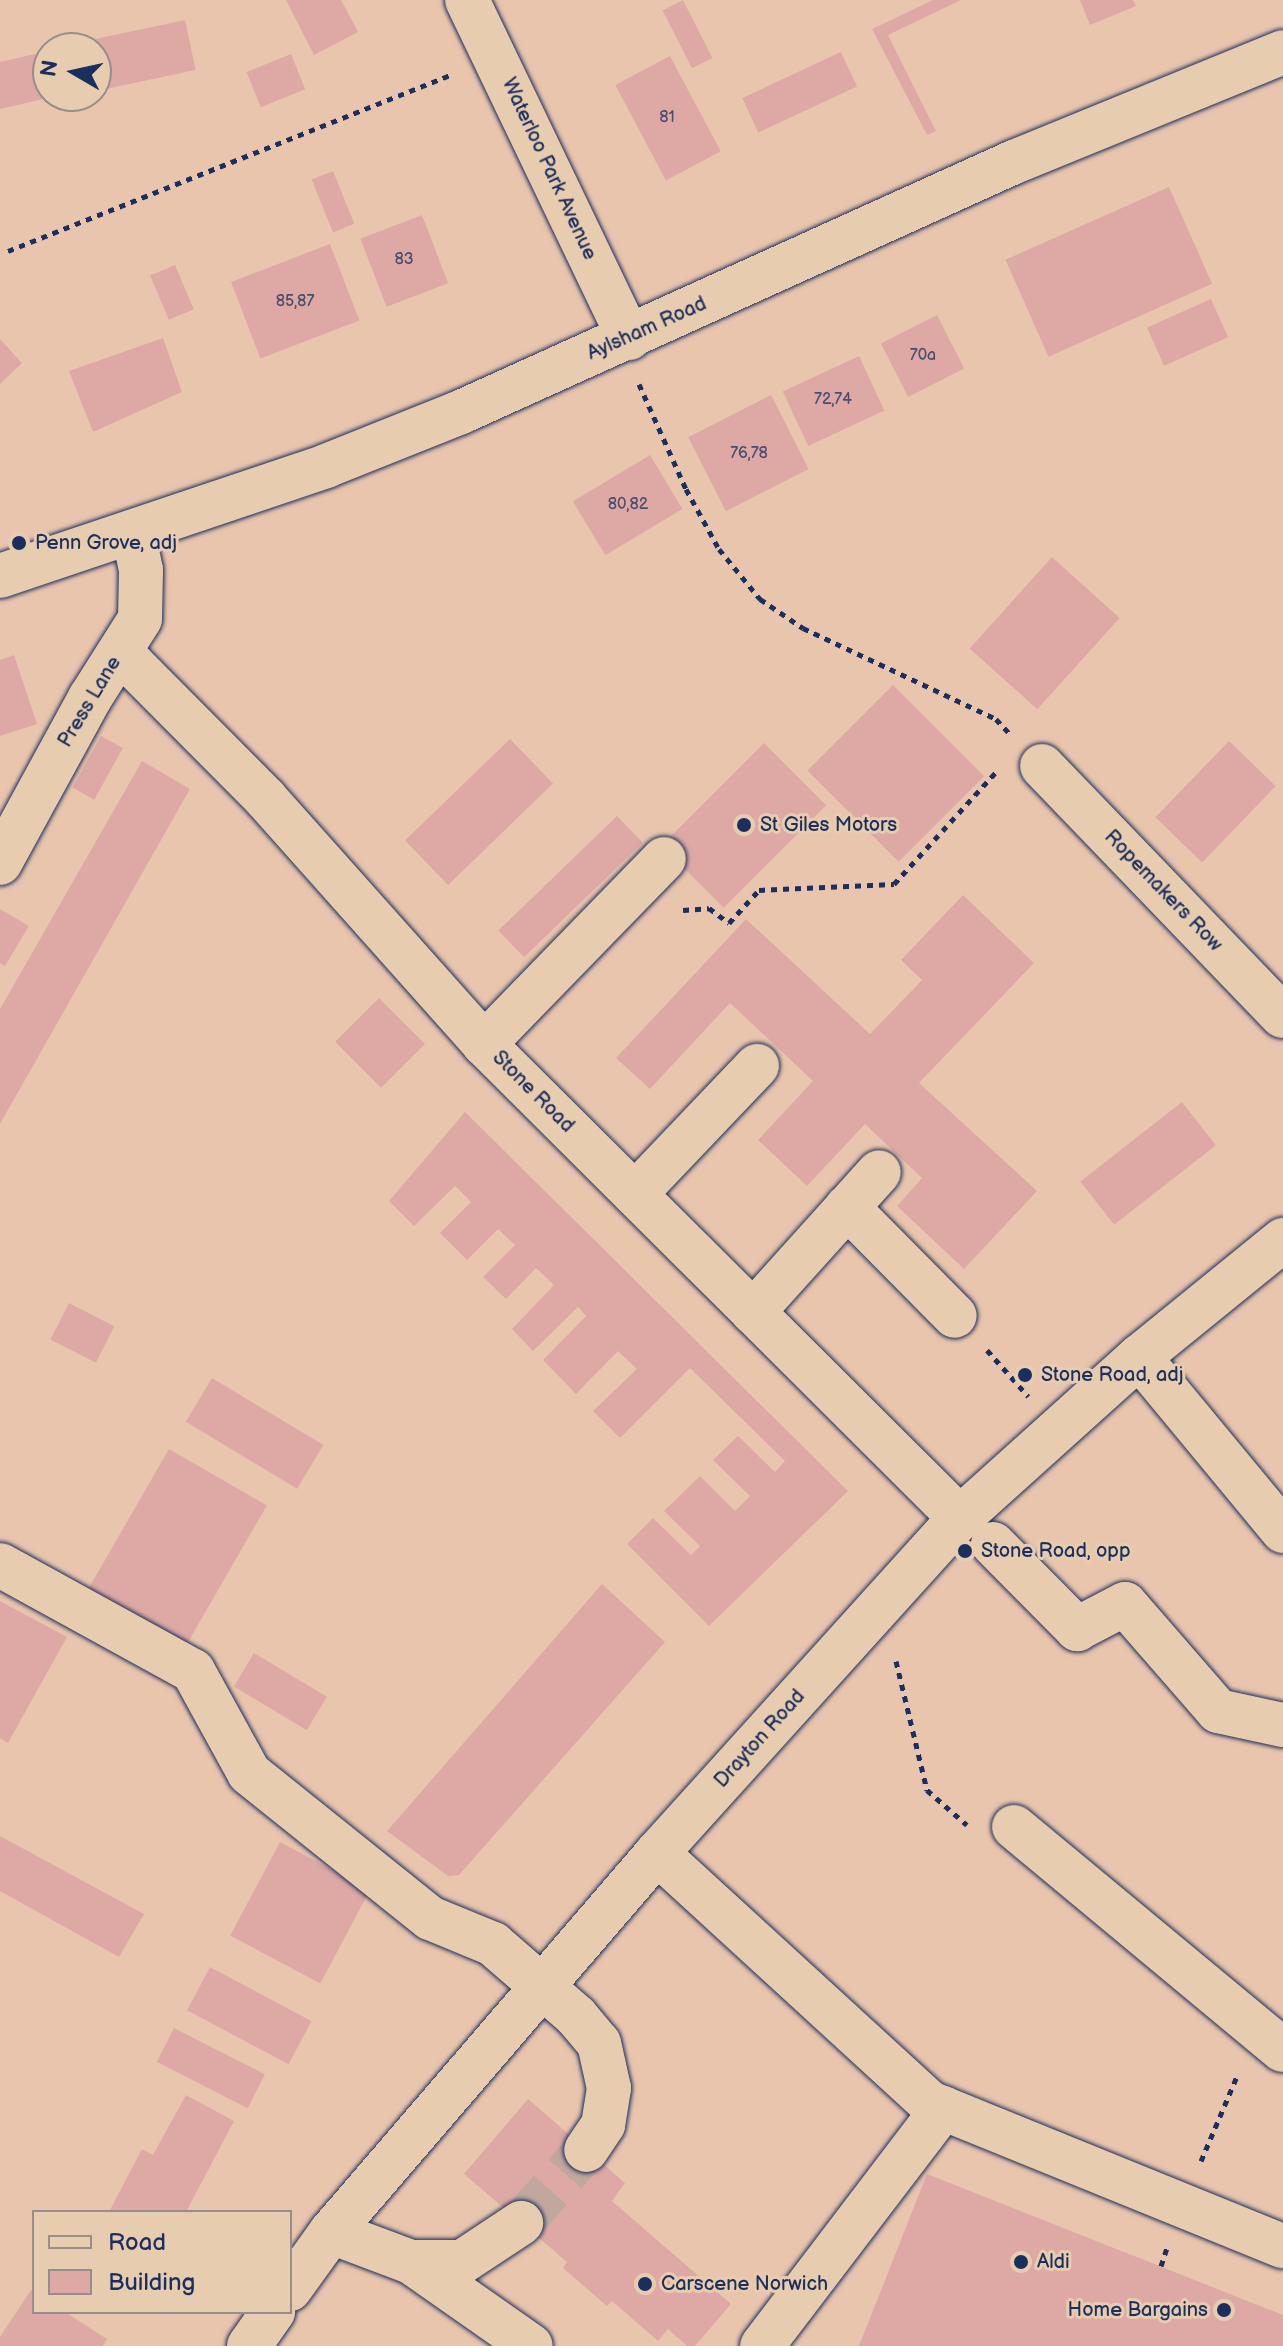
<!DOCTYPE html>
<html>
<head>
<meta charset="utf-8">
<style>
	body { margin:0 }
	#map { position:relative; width:1283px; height:2346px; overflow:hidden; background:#eac5ae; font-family:"Balsamiq Sans",sans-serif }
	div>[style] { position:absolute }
	.building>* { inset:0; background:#dea9a5; transform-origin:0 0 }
	.minor-tunnel>* { height:44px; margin-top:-22px; transform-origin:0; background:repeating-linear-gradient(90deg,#c1a79e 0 44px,transparent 0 66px) }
	.path>* { height:5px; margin-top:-2.5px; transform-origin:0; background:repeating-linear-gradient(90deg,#1b2f5e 0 6px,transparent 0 12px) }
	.roads { filter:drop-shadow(0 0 2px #1b2f5e) drop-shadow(0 0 2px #1b2f5e) }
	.minor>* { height:44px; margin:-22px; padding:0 22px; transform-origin:22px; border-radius:22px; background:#e8ccaf }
	.major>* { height:44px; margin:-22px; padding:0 22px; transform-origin:22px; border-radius:22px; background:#e8ccaf }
	.dots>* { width:22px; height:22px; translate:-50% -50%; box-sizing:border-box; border:4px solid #e8ccaf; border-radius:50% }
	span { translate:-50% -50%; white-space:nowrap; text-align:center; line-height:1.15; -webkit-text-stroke:6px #e8ccaf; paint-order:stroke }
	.number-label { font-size:16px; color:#4c4e70 }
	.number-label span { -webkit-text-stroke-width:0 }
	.street-label { font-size:20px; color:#1b2f5e }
	.poi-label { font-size:20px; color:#1b2f5e }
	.left { translate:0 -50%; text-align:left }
	.right { translate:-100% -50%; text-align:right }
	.legend { position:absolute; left:32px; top:2210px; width:260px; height:104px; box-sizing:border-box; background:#e8ccaf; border:2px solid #968d8f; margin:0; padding:10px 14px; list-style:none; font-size:24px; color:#1b2f5e }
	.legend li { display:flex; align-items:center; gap:16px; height:40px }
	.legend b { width:40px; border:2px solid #968d8f }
	.north { position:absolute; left:32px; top:32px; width:80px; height:80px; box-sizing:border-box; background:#e8ccaf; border:2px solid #968d8f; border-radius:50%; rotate:279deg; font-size:22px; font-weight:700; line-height:32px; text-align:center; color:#1b2f5e }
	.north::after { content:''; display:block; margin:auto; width:28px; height:36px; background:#1b2f5e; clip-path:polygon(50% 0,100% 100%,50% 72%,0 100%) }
</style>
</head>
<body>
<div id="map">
	<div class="building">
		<div style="clip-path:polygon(286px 0,341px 0,358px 32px,314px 55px)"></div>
		<div style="left:683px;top:0;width:65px;height:23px;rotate:63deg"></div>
		<div style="clip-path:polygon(933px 0,961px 0,888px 35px,936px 131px,927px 135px,872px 29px)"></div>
		<div style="clip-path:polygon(1080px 0,1133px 0,1136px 6px,1090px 25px)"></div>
		<div style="left:185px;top:20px;width:51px;height:93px;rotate:78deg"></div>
		<div style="clip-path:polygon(48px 51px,48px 98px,0 109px,0 62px)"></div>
		<div style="left:841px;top:52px;width:38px;height:109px;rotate:65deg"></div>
		<div style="left:291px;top:54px;width:38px;height:48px;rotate:68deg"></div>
		<div style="left:670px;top:56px;width:108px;height:62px;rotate:62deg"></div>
		<div style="left:333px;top:171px;width:57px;height:23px;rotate:68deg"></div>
		<div style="left:1169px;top:187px;width:106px;height:179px;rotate:66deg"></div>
		<div style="left:422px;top:215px;width:73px;height:66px;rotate:69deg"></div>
		<div style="left:330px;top:244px;width:82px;height:106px;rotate:69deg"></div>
		<div style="left:175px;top:265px;width:48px;height:27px;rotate:67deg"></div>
		<div style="left:1211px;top:299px;width:42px;height:70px;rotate:66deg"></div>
		<div style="left:937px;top:315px;width:60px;height:63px;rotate:63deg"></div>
		<div style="clip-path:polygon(163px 338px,182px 392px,93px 432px,69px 371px)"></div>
		<div style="clip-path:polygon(0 339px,22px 363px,0 384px)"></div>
		<div style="left:859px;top:356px;width:60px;height:84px;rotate:65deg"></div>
		<div style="left:771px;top:395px;width:83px;height:93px;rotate:63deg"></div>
		<div style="left:650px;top:455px;width:63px;height:90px;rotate:59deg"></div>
		<div style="left:1052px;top:557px;width:91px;height:123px;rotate:42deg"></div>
		<div style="clip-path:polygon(14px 655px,37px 724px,0 736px,0 660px)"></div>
		<div style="left:893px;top:685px;width:129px;height:121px;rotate:45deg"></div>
		<div style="left:101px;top:736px;width:25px;height:59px;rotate:29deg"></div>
		<div style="left:510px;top:739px;width:62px;height:146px;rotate:46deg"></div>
		<div style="left:1229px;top:741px;width:65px;height:106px;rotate:44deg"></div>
		<div style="left:764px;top:743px;width:88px;height:145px;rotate:45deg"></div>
		<div style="clip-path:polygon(142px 761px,190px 789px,0 1124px,0 1009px)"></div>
		<div style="left:617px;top:816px;width:37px;height:165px;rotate:46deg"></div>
		<div style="clip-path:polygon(963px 895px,1034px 963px,919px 1083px,1037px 1191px,964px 1269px,897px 1206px,922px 1178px,865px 1124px,807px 1186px,758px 1140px,813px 1081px,730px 1003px,650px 1089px,616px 1058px,746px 919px,870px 1034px,922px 980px,901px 960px)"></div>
		<div style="clip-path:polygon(0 909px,29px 926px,5px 966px,0 963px)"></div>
		<div style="left:379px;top:998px;width:65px;height:62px;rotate:45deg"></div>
		<div style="left:1182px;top:1102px;width:55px;height:129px;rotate:52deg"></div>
		<div style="clip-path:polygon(465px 1112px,848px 1491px,709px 1626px,627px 1544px,653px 1518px,691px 1555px,700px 1546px,664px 1511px,700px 1476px,735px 1511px,750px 1496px,713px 1460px,738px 1436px,775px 1472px,785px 1461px,690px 1368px,620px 1438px,593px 1411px,637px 1369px,618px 1351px,576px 1394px,543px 1360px,586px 1316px,578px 1307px,533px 1351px,512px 1329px,554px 1285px,536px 1268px,506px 1299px,483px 1277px,515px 1245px,498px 1229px,467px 1260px,440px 1233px,471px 1202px,455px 1186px,414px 1226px,389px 1201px)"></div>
		<div style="left:69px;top:1303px;width:51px;height:41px;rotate:27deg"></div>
		<div style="left:212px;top:1378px;width:130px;height:51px;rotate:31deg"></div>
		<div style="left:169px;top:1449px;width:113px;height:167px;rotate:30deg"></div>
		<div style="clip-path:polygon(602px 1584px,665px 1642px,459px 1875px,448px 1876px,387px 1831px)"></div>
		<div style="clip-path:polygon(0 1601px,67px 1637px,8px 1743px,0 1738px)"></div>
		<div style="left:254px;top:1653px;width:85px;height:39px;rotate:31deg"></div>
		<div style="clip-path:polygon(0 1836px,144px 1914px,119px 1957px,0 1891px)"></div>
		<div style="left:280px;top:1842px;width:102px;height:106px;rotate:28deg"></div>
		<div style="left:210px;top:1967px;width:115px;height:49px;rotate:28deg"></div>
		<div style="left:174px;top:2028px;width:102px;height:38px;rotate:27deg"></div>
		<div style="clip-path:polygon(186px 2095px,234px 2121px,186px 2212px,109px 2212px,142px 2149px,153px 2155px)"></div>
		<div style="clip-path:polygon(528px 2099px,625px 2183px,612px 2201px,731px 2304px,695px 2346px,687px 2346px,668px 2329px,658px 2341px,612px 2301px,607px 2306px,563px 2268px,567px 2262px,464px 2174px)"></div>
		<div style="clip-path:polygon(927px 2174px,1283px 2315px,1283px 2346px,859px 2346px)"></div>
		<div style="clip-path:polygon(31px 2290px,34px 2292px,34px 2312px,65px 2312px,107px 2339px,103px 2346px,0 2346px,0 2337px)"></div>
	</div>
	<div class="minor-tunnel">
		<div style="left:521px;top:2223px;width:98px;rotate:-48.3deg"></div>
	</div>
	<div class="path">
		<div style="left:8px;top:251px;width:476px;rotate:-21.7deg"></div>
		<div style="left:639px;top:384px;width:115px;rotate:65.9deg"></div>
		<div style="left:686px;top:489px;width:68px;rotate:61.2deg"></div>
		<div style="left:719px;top:549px;width:65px;rotate:50.6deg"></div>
		<div style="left:760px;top:599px;width:52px;rotate:34deg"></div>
		<div style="left:803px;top:628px;width:213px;rotate:25.2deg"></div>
		<div style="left:996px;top:719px;width:21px;rotate:47deg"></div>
		<div style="left:683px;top:910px;width:26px;rotate:-4deg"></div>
		<div style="left:709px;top:908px;width:25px;rotate:37deg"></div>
		<div style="left:729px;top:923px;width:45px;rotate:-47.7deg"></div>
		<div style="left:759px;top:890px;width:135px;rotate:-2.5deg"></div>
		<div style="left:894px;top:884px;width:151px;rotate:-47.7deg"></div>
		<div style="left:987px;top:1350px;width:62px;rotate:48.3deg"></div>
		<div style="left:896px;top:1661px;width:133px;rotate:76.5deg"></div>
		<div style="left:927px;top:1790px;width:53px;rotate:41.2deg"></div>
		<div style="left:1201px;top:2161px;width:95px;rotate:-67deg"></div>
		<div style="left:1161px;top:2266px;width:19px;rotate:-72deg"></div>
	</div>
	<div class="roads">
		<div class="minor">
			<div style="left:467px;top:0;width:375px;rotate:64.4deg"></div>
			<div style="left:117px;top:656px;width:18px;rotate:29deg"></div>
			<div style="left:133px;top:665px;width:189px;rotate:45.2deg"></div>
			<div style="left:266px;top:799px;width:328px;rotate:48.3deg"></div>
			<div style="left:484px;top:1044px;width:672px;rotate:44.88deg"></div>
			<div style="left:1042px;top:766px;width:347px;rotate:46.1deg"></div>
			<div style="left:0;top:863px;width:188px;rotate:-61.4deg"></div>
			<div style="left:90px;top:698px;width:93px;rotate:-57.7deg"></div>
			<div style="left:140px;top:619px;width:49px;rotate:-88.8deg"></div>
			<div style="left:141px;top:570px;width:38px;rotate:-102deg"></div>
			<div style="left:484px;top:1044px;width:258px;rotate:-45.8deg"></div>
			<div style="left:635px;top:1194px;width:177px;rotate:-46.4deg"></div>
			<div style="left:847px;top:1207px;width:153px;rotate:45.3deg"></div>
			<div style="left:753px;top:1312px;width:188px;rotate:-48deg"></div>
			<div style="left:1139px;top:1357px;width:226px;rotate:50.4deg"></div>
			<div style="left:993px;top:1544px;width:120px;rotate:45.3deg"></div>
			<div style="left:1077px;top:1629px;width:54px;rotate:-27.5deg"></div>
			<div style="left:1125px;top:1604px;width:142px;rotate:49deg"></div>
			<div style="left:1218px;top:1711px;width:66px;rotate:12.2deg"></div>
			<div style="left:0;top:1565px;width:220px;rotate:28.8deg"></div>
			<div style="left:193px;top:1671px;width:116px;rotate:61.2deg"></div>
			<div style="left:249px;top:1773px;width:232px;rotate:38.7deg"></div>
			<div style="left:430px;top:1918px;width:68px;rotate:22.4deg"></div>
			<div style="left:493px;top:1944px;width:110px;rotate:40.9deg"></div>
			<div style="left:576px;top:2016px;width:35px;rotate:50deg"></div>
			<div style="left:599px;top:2043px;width:46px;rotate:77.5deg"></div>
			<div style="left:609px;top:2088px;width:37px;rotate:99deg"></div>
			<div style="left:603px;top:2125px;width:30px;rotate:124deg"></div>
			<div style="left:1014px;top:1827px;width:349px;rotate:39.7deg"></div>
			<div style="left:657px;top:1853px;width:370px;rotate:42.5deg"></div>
			<div style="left:930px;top:2103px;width:381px;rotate:22.1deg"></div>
			<div style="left:331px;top:2232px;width:85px;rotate:20.6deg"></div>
			<div style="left:411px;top:2262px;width:51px"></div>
			<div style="left:462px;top:2262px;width:71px;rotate:-33.5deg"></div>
			<div style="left:411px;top:2262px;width:146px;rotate:35deg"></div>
			<div style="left:762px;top:2346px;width:299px;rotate:-52.7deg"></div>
		</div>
		<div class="major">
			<div style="left:0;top:576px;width:344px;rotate:-18.6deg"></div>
			<div style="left:326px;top:466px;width:145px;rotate:-21.8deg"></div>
			<div style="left:461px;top:412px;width:607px;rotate:-24.33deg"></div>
			<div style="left:1014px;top:162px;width:291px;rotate:-22.2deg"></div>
			<div style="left:290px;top:2289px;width:70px;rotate:-54.3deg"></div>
			<div style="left:331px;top:2232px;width:500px;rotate:-49.3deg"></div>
			<div style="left:657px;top:1853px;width:452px;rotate:-47.9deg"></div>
			<div style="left:960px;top:1518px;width:241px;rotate:-42deg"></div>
			<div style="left:1139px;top:1357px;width:186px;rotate:-39.1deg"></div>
			<div style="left:249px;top:2346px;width:42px;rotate:-54.8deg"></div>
		</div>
	</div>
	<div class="dots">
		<div style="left:19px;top:543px;background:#1b2f5e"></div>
		<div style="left:744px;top:825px;background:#1b2f5e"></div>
		<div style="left:1025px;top:1375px;background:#1b2f5e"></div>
		<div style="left:965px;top:1551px;background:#1b2f5e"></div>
		<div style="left:1021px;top:2262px;background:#1b2f5e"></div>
		<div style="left:645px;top:2284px;background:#1b2f5e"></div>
		<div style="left:1224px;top:2310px;background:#1b2f5e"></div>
	</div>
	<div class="number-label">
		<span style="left:667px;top:118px">81</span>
		<span style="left:404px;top:260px">83</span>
		<span style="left:295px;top:302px">85,87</span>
		<span style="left:923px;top:356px">70a</span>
		<span style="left:833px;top:400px">72,74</span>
		<span style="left:749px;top:454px">76,78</span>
		<span style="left:628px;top:505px">80,82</span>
	</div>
	<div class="street-label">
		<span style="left:549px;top:169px;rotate:65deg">Waterloo Park Avenue</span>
		<span style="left:647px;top:329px;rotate:-24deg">Aylsham Road</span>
		<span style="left:90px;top:702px;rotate:-59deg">Press Lane</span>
		<span style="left:1163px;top:891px;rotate:46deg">Ropemakers Row</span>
		<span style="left:533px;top:1092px;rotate:45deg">Stone Road</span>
		<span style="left:760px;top:1739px;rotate:-48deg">Drayton Road</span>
	</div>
	<div class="poi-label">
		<span class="left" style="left:35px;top:543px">Penn Grove, adj</span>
		<span class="left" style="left:760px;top:825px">St Giles Motors</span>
		<span class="left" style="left:1041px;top:1375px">Stone Road, adj</span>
		<span class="left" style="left:981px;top:1551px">Stone Road, opp</span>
		<span class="left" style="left:1037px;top:2262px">Aldi</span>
		<span class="left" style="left:661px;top:2284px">Carscene Norwich</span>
		<span class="right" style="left:1208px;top:2310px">Home Bargains</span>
	</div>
	<ul class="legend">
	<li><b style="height:10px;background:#e8ccaf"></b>Road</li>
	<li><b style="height:22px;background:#dea9a5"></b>Building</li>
	</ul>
	<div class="north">N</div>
</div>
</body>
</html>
